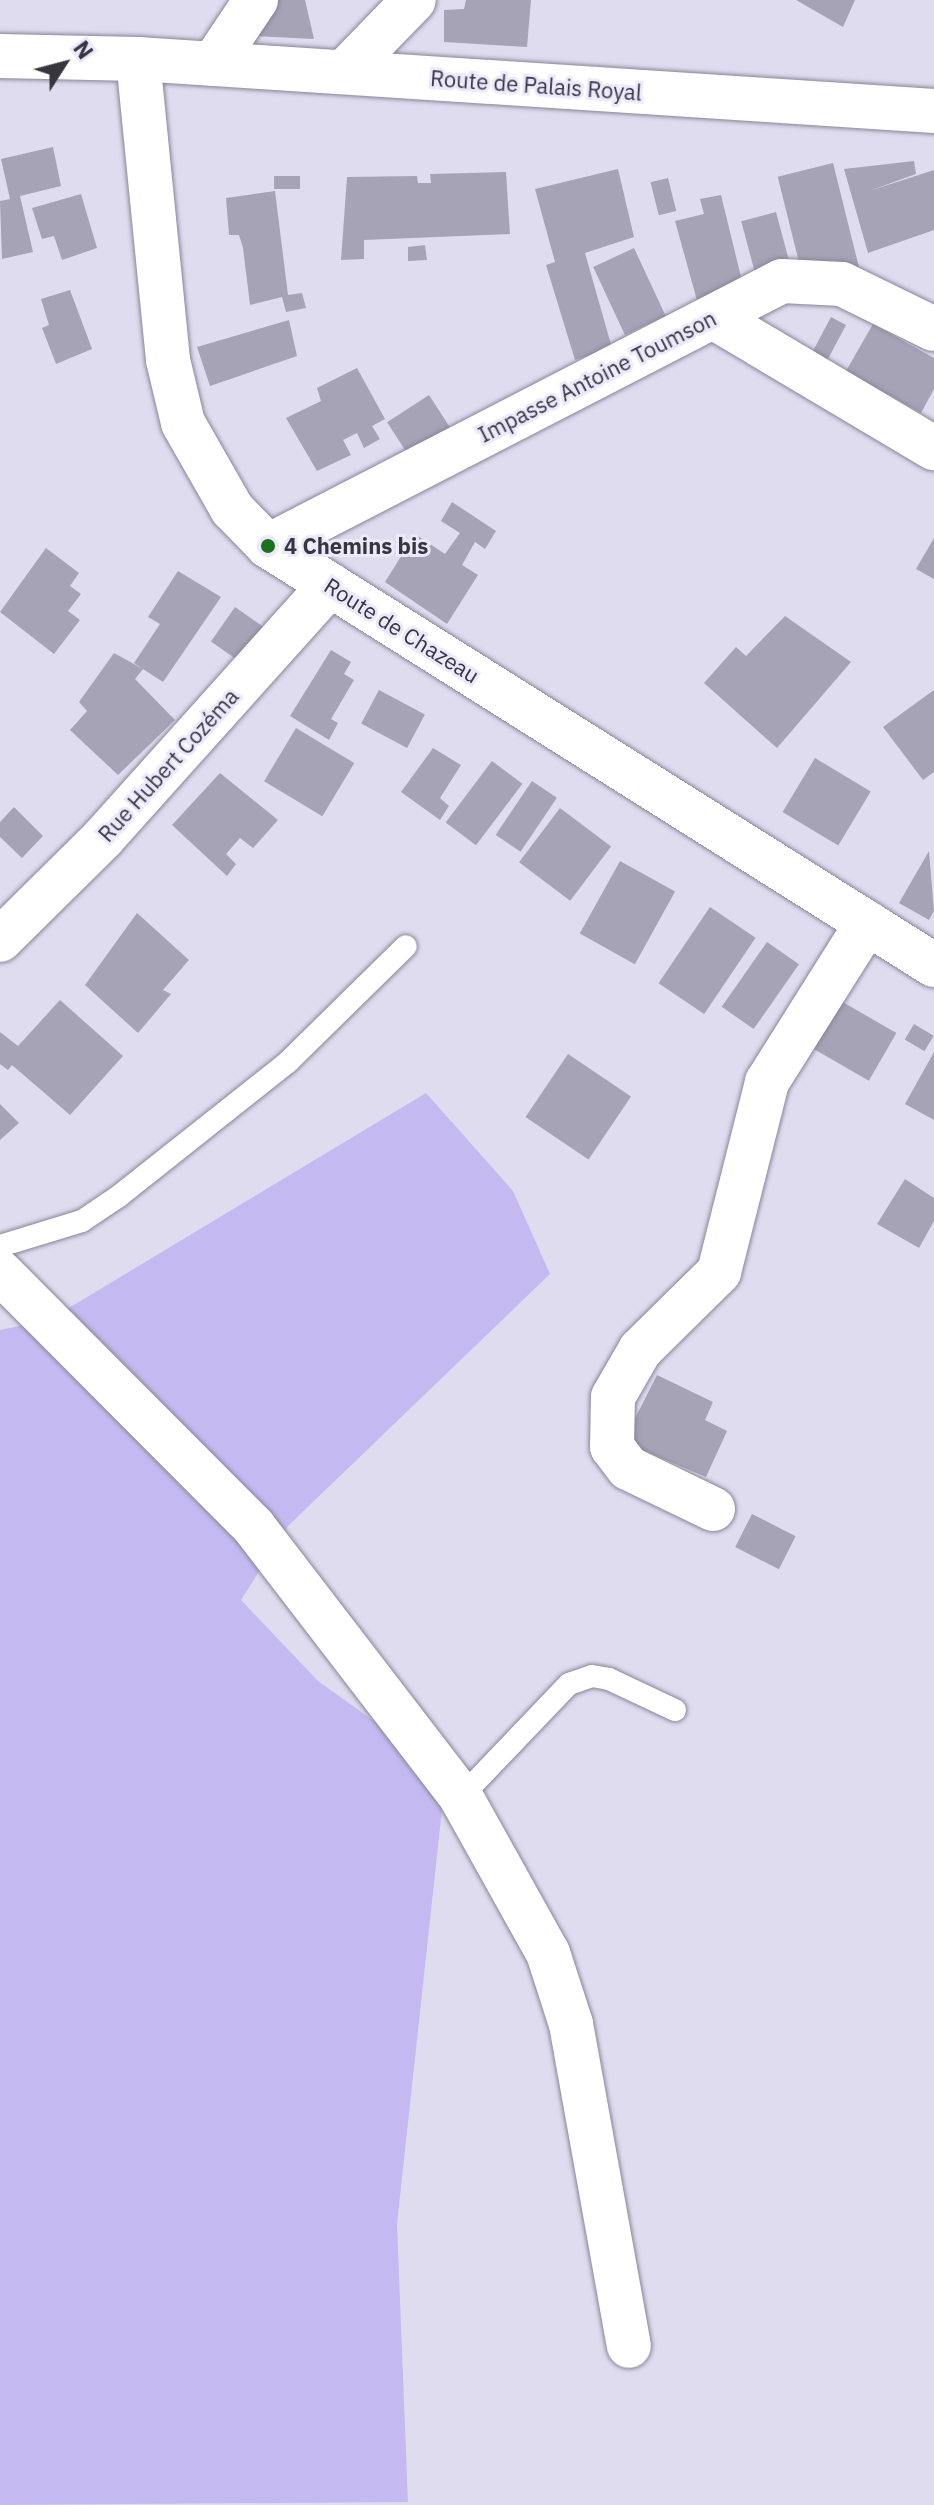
<!DOCTYPE html>
<html>
<head>
<meta charset="utf-8">
<style>
	body { margin:0 }
	#map { position:relative; width:934px; height:2505px; overflow:hidden; background:#dfdcf0; font-family:"IBM Plex Sans",sans-serif }
	div>[style] { position:absolute }
	.green>* { inset:0; background:#c4baf1 }
	.building>* { inset:0; background:#a6a3b6; transform-origin:0 0 }
	.roads { filter:drop-shadow(0 0 2px #888598) drop-shadow(0 0 2px #888598) }
	.service>* { height:22px; margin:-11px; padding:0 11px; transform-origin:11px; border-radius:11px; background:#fff }
	.minor>* { height:44px; margin:-22px; padding:0 22px; transform-origin:22px; border-radius:22px; background:#fff }
	.secondary>* { height:44px; margin:-22px; padding:0 22px; transform-origin:22px; border-radius:22px; background:#fff }
	.primary>* { height:44px; margin:-22px; padding:0 22px; transform-origin:22px; border-radius:22px; background:#fff }
	.dots>* { width:22px; height:22px; translate:-50% -50%; box-sizing:border-box; border:4px solid #ece9fd; border-radius:50% }
	span { translate:-50% -50%; white-space:nowrap; text-align:center; line-height:1.15; -webkit-text-stroke:6px #ece9fd; paint-order:stroke }
	.street-label { font-size:22px; color:#37363e }
	.poi-label { font-size:22px; color:#37363e; font-weight:700 }
	.left { translate:0 -50%; text-align:left }
	.north { position:absolute; left:24px; top:24px; width:80px; height:80px; -webkit-text-stroke:6px #ece9fd; paint-order:stroke; rotate:54deg; font-size:22px; font-weight:700; line-height:32px; text-align:center; color:#37363e }
	.north::after { content:''; display:block; margin:auto; width:28px; height:36px; background:#37363e; clip-path:polygon(50% 0,100% 100%,50% 72%,0 100%) }
</style>
</head>
<body>
<div id="map">
	<div class="green">
		<div style="clip-path:polygon(426px 1093px,513px 1191px,550px 1274px,288px 1526px,241px 1600px,318px 1681px,398px 1738px,444px 1791px,397px 2224px,408px 2502px,0 2505px,0 1330px,49px 1320px)"></div>
	</div>
	<div class="building">
		<div style="clip-path:polygon(264px 0,305px 0,314px 39px,254px 36px)"></div>
		<div style="clip-path:polygon(466px 0,531px 0,527px 47px,444px 42px,444px 10px,464px 9px)"></div>
		<div style="clip-path:polygon(796px 0,855px 0,843px 27px)"></div>
		<div style="clip-path:polygon(53px 147px,61px 186px,20px 196px,33px 252px,2px 259px,0 201px,10px 199px,1px 159px)"></div>
		<div style="clip-path:polygon(914px 161px,916px 174px,869px 191px,934px 170px,934px 230px,868px 253px,844px 169px)"></div>
		<div style="left:833px;top:163px;width:109px;height:57px;rotate:76deg"></div>
		<div style="clip-path:polygon(618px 169px,634px 237px,585px 253px,612px 348px,575px 360px,546px 265px,555px 262px,535px 189px)"></div>
		<div style="clip-path:polygon(506px 172px,510px 234px,364px 240px,364px 259px,341px 260px,347px 177px,417px 176px,418px 183px,431px 183px,430px 174px)"></div>
		<div style="left:300px;top:176px;width:13px;height:26px;rotate:90deg"></div>
		<div style="left:668px;top:178px;width:34px;height:18px;rotate:76deg"></div>
		<div style="clip-path:polygon(275px 191px,288px 295px,302px 293px,306px 308px,286px 312px,282px 297px,250px 305px,243px 248px,239px 235px,229px 235px,226px 198px)"></div>
		<div style="clip-path:polygon(81px 194px,97px 248px,62px 260px,54px 236px,42px 239px,32px 208px)"></div>
		<div style="clip-path:polygon(721px 195px,744px 289px,698px 304px,675px 221px,704px 214px,700px 199px)"></div>
		<div style="left:776px;top:212px;width:58px;height:36px;rotate:75deg"></div>
		<div style="clip-path:polygon(425px 245px,427px 260px,408px 261px,408px 247px)"></div>
		<div style="left:634px;top:248px;width:75px;height:45px;rotate:65deg"></div>
		<div style="clip-path:polygon(70px 290px,92px 349px,56px 364px,42px 328px,49px 325px,41px 299px)"></div>
		<div style="left:831px;top:317px;width:17px;height:47px;rotate:28deg"></div>
		<div style="clip-path:polygon(289px 320px,297px 356px,210px 386px,197px 347px)"></div>
		<div style="clip-path:polygon(873px 324px,934px 358px,934px 389px,921px 413px,846px 371px)"></div>
		<div style="clip-path:polygon(357px 368px,385px 419px,372px 426px,380px 439px,364px 448px,357px 433px,343px 440px,351px 455px,317px 471px,286px 418px,321px 401px,317px 388px)"></div>
		<div style="left:429px;top:395px;width:44px;height:50px;rotate:57deg"></div>
		<div style="clip-path:polygon(452px 502px,496px 531px,485px 549px,475px 542px,462px 565px,478px 575px,447px 624px,385px 582px,415px 534px,445px 554px,460px 533px,441px 521px)"></div>
		<div style="clip-path:polygon(934px 538px,934px 579px,916px 569px)"></div>
		<div style="clip-path:polygon(46px 548px,79px 573px,70px 586px,81px 594px,68px 611px,80px 620px,54px 654px,0 612px)"></div>
		<div style="clip-path:polygon(178px 571px,221px 597px,163px 682px,143px 669px,135px 679px,175px 720px,118px 775px,70px 730px,87px 711px,79px 702px,114px 653px,143px 669px,134px 663px,160px 624px,148px 617px)"></div>
		<div style="left:235px;top:607px;width:38px;height:42px;rotate:35deg"></div>
		<div style="clip-path:polygon(785px 616px,851px 662px,777px 748px,704px 683px,736px 647px,746px 656px)"></div>
		<div style="clip-path:polygon(331px 650px,351px 662px,344px 674px,354px 680px,331px 719px,338px 723px,329px 740px,290px 716px)"></div>
		<div style="left:379px;top:690px;width:52px;height:38px;rotate:28deg"></div>
		<div style="clip-path:polygon(934px 690px,934px 772px,923px 780px,883px 727px)"></div>
		<div style="left:296px;top:728px;width:68px;height:62px;rotate:31deg"></div>
		<div style="clip-path:polygon(433px 748px,461px 765px,440px 798px,449px 806px,440px 820px,401px 792px)"></div>
		<div style="left:815px;top:758px;width:65px;height:63px;rotate:31deg"></div>
		<div style="left:492px;top:761px;width:38px;height:77px;rotate:37deg"></div>
		<div style="clip-path:polygon(220px 773px,278px 820px,253px 848px,240px 838px,226px 854px,236px 864px,227px 876px,172px 825px)"></div>
		<div style="left:532px;top:781px;width:30px;height:65px;rotate:34deg"></div>
		<div style="clip-path:polygon(14px 807px,43px 836px,22px 858px,0 837px,0 822px)"></div>
		<div style="left:560px;top:808px;width:64px;height:68px;rotate:37deg"></div>
		<div style="clip-path:polygon(929px 851px,934px 911px,929px 920px,899px 903px)"></div>
		<div style="left:620px;top:861px;width:63px;height:83px;rotate:29deg"></div>
		<div style="left:710px;top:907px;width:55px;height:92px;rotate:34deg"></div>
		<div style="clip-path:polygon(137px 913px,189px 960px,163px 990px,171px 994px,138px 1033px,85px 985px)"></div>
		<div style="left:767px;top:942px;width:39px;height:79px;rotate:35deg"></div>
		<div style="left:834px;top:997px;width:72px;height:55px;rotate:30deg"></div>
		<div style="clip-path:polygon(60px 1000px,123px 1056px,70px 1115px,12px 1065px,8px 1070px,0 1064px,0 1032px,18px 1046px)"></div>
		<div style="left:914px;top:1024px;width:23px;height:18px;rotate:31deg"></div>
		<div style="clip-path:polygon(934px 1052px,934px 1120px,905px 1104px)"></div>
		<div style="left:568px;top:1054px;width:76px;height:76px;rotate:34deg"></div>
		<div style="clip-path:polygon(0 1104px,19px 1123px,0 1140px)"></div>
		<div style="clip-path:polygon(905px 1179px,934px 1198px,934px 1221px,919px 1248px,877px 1224px)"></div>
		<div style="clip-path:polygon(657px 1375px,713px 1402px,705px 1420px,727px 1431px,706px 1477px,623px 1442px)"></div>
		<div style="left:752px;top:1514px;width:49px;height:37px;rotate:27deg"></div>
	</div>
	<div class="roads">
		<div class="service">
			<div style="left:0;top:1246px;width:86px;rotate:-17deg"></div>
			<div style="left:82px;top:1221px;width:45px;rotate:-34deg"></div>
			<div style="left:119px;top:1196px;width:216px;rotate:-38.4deg"></div>
			<div style="left:288px;top:1062px;width:165px;rotate:-44.5deg"></div>
			<div style="left:461px;top:1797px;width:156px;rotate:-46.3deg"></div>
			<div style="left:569px;top:1684px;width:24px;rotate:-19deg"></div>
			<div style="left:592px;top:1676px;width:17px;rotate:10deg"></div>
			<div style="left:609px;top:1679px;width:73px;rotate:25.2deg"></div>
		</div>
		<div class="minor">
			<div style="left:213px;top:64px;width:77px;rotate:-56.1deg"></div>
			<div style="left:344px;top:72px;width:100px;rotate:-45.8deg"></div>
			<div style="left:713px;top:317px;width:257px;rotate:30.7deg"></div>
			<div style="left:268px;top:546px;width:578px;rotate:-27.27deg"></div>
			<div style="left:782px;top:281px;width:60px;rotate:2.9deg"></div>
			<div style="left:842px;top:284px;width:102px;rotate:26.1deg"></div>
			<div style="left:0;top:940px;width:145px;rotate:-44.7deg"></div>
			<div style="left:103px;top:838px;width:340px;rotate:-48.1deg"></div>
			<div style="left:0;top:1272px;width:360px;rotate:45.1deg"></div>
			<div style="left:254px;top:1527px;width:340px;rotate:52.5deg"></div>
			<div style="left:461px;top:1797px;width:179px;rotate:60.9deg"></div>
			<div style="left:548px;top:1953px;width:75px;rotate:72.1deg"></div>
			<div style="left:571px;top:2024px;width:327px;rotate:79.8deg"></div>
			<div style="left:713px;top:1509px;width:94px;rotate:-154.2deg"></div>
			<div style="left:628px;top:1468px;width:26px;rotate:-127deg"></div>
			<div style="left:612px;top:1447px;width:50px;rotate:-88.9deg"></div>
			<div style="left:613px;top:1397px;width:54px;rotate:-60.1deg"></div>
			<div style="left:640px;top:1350px;width:111px;rotate:-44.6deg"></div>
			<div style="left:719px;top:1272px;width:196px;rotate:-75.8deg"></div>
			<div style="left:767px;top:1082px;width:188px;rotate:-57.8deg"></div>
		</div>
		<div class="secondary">
			<div style="left:138px;top:59px;width:302px;rotate:84.3deg"></div>
			<div style="left:168px;top:360px;width:65px;rotate:76.6deg"></div>
			<div style="left:183px;top:423px;width:99px;rotate:60.3deg"></div>
			<div style="left:232px;top:509px;width:52px;rotate:45.8deg"></div>
			<div style="left:268px;top:546px;width:787px;rotate:32.18deg"></div>
		</div>
		<div class="primary">
			<div style="left:0;top:56px;width:138px;rotate:1.2deg"></div>
			<div style="left:138px;top:59px;width:798px;rotate:3.74deg"></div>
		</div>
	</div>
	<div class="dots">
		<div style="left:268px;top:546px;background:#1c721c"></div>
	</div>
	<div class="street-label">
		<span style="left:536px;top:85px;rotate:4deg">Route de Palais Royal</span>
		<span style="left:597px;top:376px;rotate:-27deg">Impasse Antoine Toumson</span>
		<span style="left:402px;top:630px;rotate:32deg">Route de Chazeau</span>
		<span style="left:168px;top:765px;rotate:-48deg">Rue Hubert Cozéma</span>
	</div>
	<div class="poi-label">
		<span class="left" style="left:284px;top:546px">4 Chemins bis</span>
	</div>
	<div class="north">N</div>
</div>
</body>
</html>
